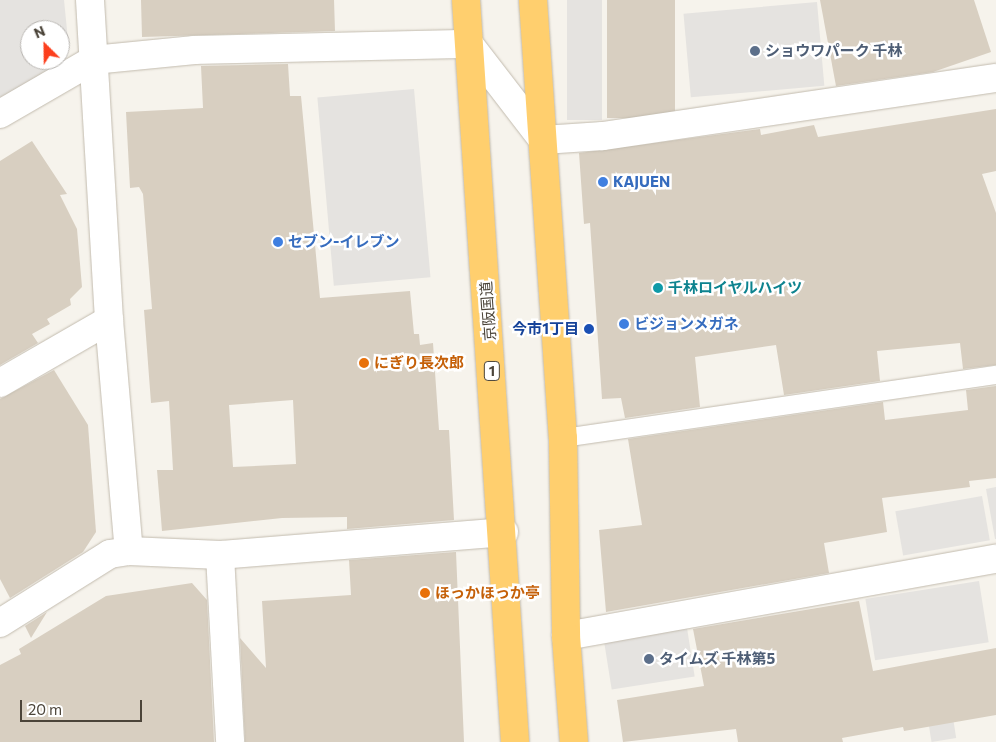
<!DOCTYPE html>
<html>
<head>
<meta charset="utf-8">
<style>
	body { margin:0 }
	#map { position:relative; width:996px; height:742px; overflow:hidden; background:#f6f3ec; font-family:Commissioner,"Noto Sans JP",sans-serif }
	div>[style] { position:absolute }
	.parking>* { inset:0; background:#e5e3e0; transform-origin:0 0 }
	.building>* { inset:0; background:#d8cfc1; transform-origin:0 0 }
	.roads { filter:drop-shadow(0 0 1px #c2bbae) drop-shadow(0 0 1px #c2bbae) }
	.lane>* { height:18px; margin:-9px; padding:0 9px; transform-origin:9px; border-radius:9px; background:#fff }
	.street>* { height:28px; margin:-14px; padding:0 14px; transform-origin:14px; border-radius:14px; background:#fff }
	.highway>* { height:28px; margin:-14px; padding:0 14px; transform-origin:14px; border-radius:14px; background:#ffcf6e }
	.dots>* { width:14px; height:14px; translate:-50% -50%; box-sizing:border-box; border:2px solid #fff; border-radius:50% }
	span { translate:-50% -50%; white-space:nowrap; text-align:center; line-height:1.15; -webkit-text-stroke:5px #fff; paint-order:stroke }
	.shield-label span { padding:1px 4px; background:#fff; border:1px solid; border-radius:4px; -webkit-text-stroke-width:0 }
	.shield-label { font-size:14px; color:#4b4439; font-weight:700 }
	.service-label { font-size:15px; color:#4e5e75; font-weight:700 }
	.left { translate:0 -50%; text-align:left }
	.shop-label { font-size:15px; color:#366cbe; font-weight:700 }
	.culture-label { font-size:15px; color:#0d838f; font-weight:700 }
	.street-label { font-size:15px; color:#4b4439 }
	.transit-label { font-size:15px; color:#164399; font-weight:700 }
	.right { translate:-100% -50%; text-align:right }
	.food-label { font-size:15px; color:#c56008; font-weight:700 }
	.north { position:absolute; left:20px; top:20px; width:50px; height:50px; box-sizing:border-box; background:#fff; border:1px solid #b7b4b0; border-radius:50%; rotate:337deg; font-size:14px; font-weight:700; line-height:20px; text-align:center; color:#4b4439 }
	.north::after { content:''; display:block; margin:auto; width:18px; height:22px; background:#fc3f1d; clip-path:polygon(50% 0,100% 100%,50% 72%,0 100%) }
	.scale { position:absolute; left:20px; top:700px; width:122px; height:22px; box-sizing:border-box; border:2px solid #4b4439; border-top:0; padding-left:6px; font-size:15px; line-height:18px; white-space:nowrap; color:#4b4439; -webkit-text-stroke:4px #fff; paint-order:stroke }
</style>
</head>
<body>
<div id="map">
	<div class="parking">
		<div style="clip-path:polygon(evenodd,0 0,64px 0,68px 40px,61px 64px,0 99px,0 0,30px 30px,60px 30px,60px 60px,30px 60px,30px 30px)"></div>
		<div style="left:567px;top:0;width:35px;height:120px"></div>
		<div style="left:817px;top:2px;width:84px;height:134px;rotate:85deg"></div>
		<div style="left:414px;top:89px;width:189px;height:97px;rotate:85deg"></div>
		<div style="clip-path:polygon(996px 487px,996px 539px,995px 539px,986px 489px)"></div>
		<div style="left:982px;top:496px;width:45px;height:88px;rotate:80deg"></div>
		<div style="left:979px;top:581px;width:62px;height:115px;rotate:81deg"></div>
		<div style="left:687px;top:628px;width:49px;height:84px;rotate:81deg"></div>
		<div style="left:944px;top:661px;width:78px;height:25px;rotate:81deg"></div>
	</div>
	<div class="building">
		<div style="clip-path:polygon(141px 0,334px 0,335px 31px,142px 37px)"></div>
		<div style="left:607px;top:0;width:68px;height:118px"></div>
		<div style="clip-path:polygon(820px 0,974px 0,991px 52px,933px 72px,836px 86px)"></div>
		<div style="clip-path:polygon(evenodd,288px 64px,290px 96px,301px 96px,320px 298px,410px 291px,414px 334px,419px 334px,420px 345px,433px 343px,439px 430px,449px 430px,454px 520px,347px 529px,347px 517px,282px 518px,162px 531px,157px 470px,173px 470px,169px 401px,151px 403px,144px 310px,152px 309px,143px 194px,139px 187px,130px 188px,126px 112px,203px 108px,201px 66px,288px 64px,293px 400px,296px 464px,233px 467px,229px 405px,293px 400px)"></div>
		<div style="clip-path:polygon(996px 109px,996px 171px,982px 174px,996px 213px,996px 365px,963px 369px,960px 343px,877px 351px,880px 381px,784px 395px,776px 345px,695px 357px,700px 407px,625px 418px,621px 398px,602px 399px,590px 223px,584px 224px,579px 153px,760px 129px,761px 135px,814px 125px,818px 137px)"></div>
		<div style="clip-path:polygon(32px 141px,67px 194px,60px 195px,77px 229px,82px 287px,70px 299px,71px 305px,47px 319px,50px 324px,32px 334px,38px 343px,0 365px,0 161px)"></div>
		<div style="clip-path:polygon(54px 370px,88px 425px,96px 532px,83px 552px,10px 598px,0 579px,0 399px)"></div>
		<div style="clip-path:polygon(996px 386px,996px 478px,969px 481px,970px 487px,882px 498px,887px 532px,824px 543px,829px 573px,606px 612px,599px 530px,642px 525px,628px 439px,883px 402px,885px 420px,968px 410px,966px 390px)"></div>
		<div style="clip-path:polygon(456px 552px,464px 742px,245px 742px,240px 638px,266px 668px,262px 601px,351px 595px,349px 560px)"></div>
		<div style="clip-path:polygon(192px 583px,207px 600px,214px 742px,0 742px,0 665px,21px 654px,19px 649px,106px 596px)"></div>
		<div style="clip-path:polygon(859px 601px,873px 671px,996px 648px,996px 715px,904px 731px,903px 727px,842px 738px,843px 742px,738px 742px,736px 729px,623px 742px,617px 700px,704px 686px,693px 629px)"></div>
		<div style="clip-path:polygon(47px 612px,31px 638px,25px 626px)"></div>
	</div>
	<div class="roads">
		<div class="lane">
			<div style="left:563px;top:438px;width:438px;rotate:-8.3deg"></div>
		</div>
		<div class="street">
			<div style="left:90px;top:0;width:321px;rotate:86.6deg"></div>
			<div style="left:109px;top:320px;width:232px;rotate:85.1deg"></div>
			<div style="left:0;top:114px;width:108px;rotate:-30.1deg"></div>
			<div style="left:93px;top:60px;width:102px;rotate:-5.6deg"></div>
			<div style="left:195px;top:50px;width:274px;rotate:-1.3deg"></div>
			<div style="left:469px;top:44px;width:121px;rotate:52.4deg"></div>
			<div style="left:543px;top:140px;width:60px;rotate:-3.8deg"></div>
			<div style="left:603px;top:136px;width:397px;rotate:-8.4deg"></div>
			<div style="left:0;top:383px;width:126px;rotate:-30deg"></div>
			<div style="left:220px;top:555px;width:187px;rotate:86.9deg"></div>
			<div style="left:0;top:623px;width:130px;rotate:-32.1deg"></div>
			<div style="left:110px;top:554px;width:19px;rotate:-9deg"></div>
			<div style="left:129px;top:551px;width:91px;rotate:2.5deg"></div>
			<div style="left:220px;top:555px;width:285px;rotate:-4.6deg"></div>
			<div style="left:566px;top:636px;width:437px;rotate:-10.2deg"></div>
		</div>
		<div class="highway">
			<div style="left:466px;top:0;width:744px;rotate:86.22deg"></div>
			<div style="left:533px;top:0;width:439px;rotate:86.1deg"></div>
			<div style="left:563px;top:438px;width:198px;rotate:89.1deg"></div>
			<div style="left:566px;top:636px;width:106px;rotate:85.7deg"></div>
		</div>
	</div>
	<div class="dots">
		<div style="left:755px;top:51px;background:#5c6f8a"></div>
		<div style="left:603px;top:182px;background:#3f7fe0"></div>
		<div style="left:278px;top:242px;background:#3f7fe0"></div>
		<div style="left:658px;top:288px;background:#0f9aa8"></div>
		<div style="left:624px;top:324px;background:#3f7fe0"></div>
		<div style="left:589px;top:329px;background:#1a4fb4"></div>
		<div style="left:364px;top:363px;background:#e8710a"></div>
		<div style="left:425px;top:593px;background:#e8710a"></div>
		<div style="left:649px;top:659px;background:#5c6f8a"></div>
	</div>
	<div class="shield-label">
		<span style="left:492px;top:371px">1</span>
	</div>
	<div class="service-label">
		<span class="left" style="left:765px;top:51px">ショウワパーク 千林</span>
		<span class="left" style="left:659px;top:659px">タイムズ 千林第5</span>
	</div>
	<div class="shop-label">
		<span class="left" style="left:613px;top:182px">KAJUEN</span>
		<span class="left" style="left:288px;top:242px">セブン-イレブン</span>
		<span class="left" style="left:634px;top:324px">ビジョンメガネ</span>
	</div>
	<div class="culture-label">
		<span class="left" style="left:668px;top:288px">千林ロイヤルハイツ</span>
	</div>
	<div class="street-label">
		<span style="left:488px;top:311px;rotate:-94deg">京阪国道</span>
	</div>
	<div class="transit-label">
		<span class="right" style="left:579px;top:329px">今市1丁目</span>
	</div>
	<div class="food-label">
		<span class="left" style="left:374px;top:363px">にぎり長次郎</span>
		<span class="left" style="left:435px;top:593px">ほっかほっか亭</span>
	</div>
	<div class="north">N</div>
	<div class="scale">20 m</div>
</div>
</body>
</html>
